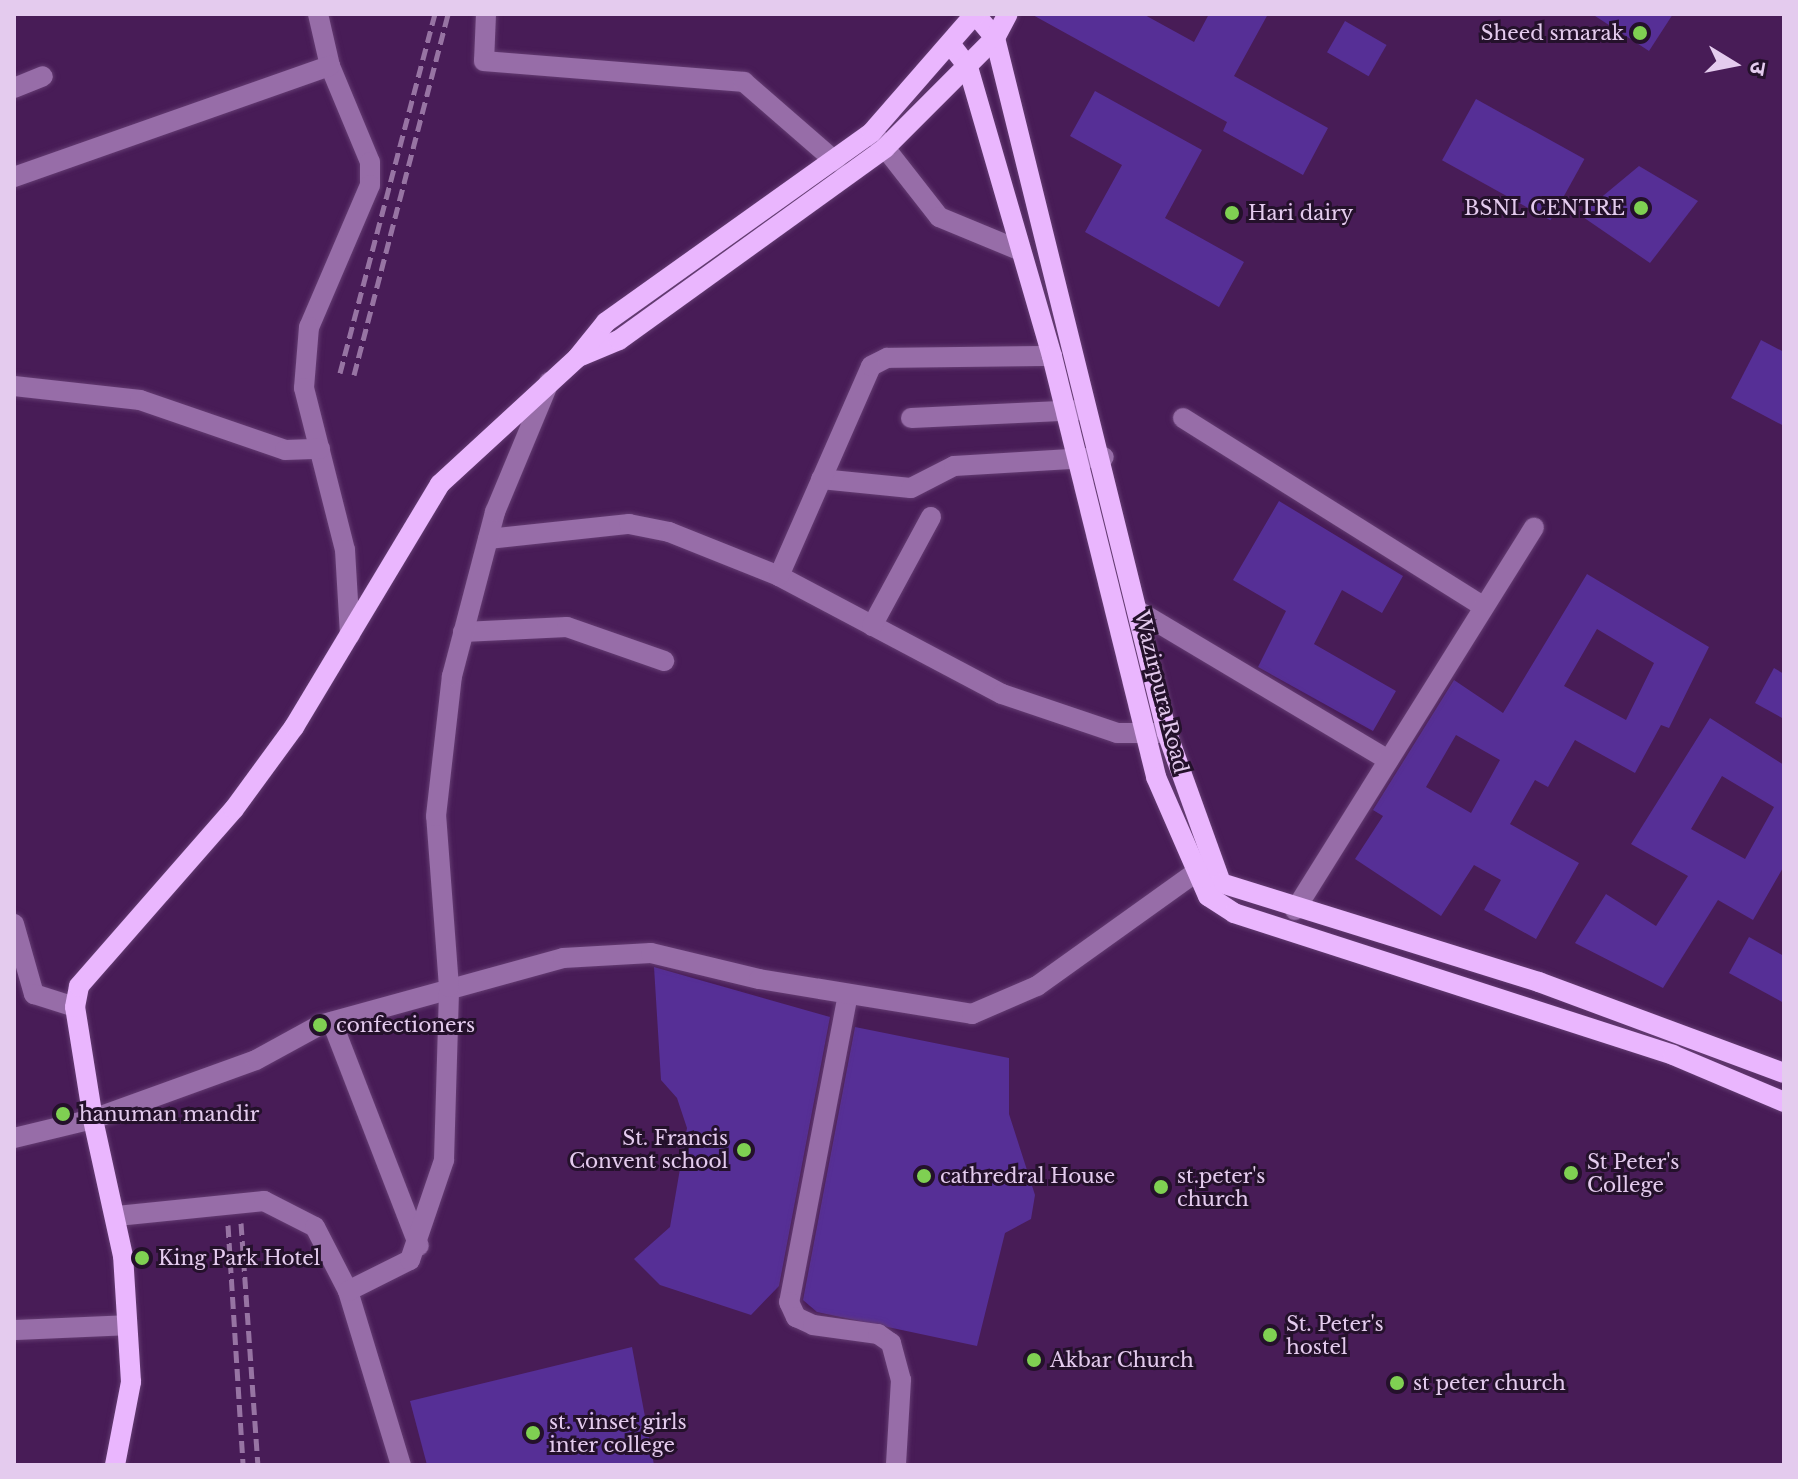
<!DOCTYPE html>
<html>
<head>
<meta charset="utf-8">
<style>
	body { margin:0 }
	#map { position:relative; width:1798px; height:1479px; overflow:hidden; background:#481c57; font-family:"Libre Baskerville","Noto Sans Devanagari",serif }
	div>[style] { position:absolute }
	.building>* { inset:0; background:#562f96; transform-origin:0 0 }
	.roads { filter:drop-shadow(0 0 2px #643c72) drop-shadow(0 0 2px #643c72) }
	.minor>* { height:20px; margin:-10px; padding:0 10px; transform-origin:10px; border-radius:10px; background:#976da8 }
	.major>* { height:20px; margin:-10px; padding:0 10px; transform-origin:10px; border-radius:10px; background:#eab6fe }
	.rail>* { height:5px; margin-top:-2.5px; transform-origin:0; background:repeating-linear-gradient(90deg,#9774a3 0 12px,transparent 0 18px) }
	.dots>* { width:22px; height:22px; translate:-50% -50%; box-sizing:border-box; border:4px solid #24112b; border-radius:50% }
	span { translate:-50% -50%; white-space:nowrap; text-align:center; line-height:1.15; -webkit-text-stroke:6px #24112b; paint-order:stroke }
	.poi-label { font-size:20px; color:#e4cbee }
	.right { translate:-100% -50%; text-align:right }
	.left { translate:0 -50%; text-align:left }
	.street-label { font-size:20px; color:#e4cbee }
	.frame { position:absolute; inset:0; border:16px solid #e4cbee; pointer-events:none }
	.north { position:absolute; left:1694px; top:24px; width:80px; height:80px; -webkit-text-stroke:6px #24112b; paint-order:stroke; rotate:100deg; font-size:22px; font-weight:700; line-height:32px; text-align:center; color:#e4cbee }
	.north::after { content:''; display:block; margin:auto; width:28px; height:36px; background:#e4cbee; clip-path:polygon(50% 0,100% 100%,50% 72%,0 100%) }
</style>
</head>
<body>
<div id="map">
	<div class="building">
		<div style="clip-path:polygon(1031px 14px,1143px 14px,1194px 42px,1209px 14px,1268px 14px,1234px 76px,1328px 128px,1303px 175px,1223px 131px,1227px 122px)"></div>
		<div style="clip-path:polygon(1592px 14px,1673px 14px,1649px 51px)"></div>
		<div style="left:1345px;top:21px;width:48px;height:36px;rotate:30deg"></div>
		<div style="clip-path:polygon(1095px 91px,1202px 150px,1165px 218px,1244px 262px,1219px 307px,1085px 232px,1122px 165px,1070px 136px)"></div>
		<div style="left:1476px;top:99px;width:124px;height:70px;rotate:29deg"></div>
		<div style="clip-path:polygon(1639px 166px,1698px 201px,1650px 263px,1580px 215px)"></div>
		<div style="clip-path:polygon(1761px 340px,1784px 352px,1784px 426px,1731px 398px)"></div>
		<div style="clip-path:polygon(1279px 501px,1403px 576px,1382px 613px,1342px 590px,1314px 644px,1396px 691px,1373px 731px,1258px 667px,1286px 611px,1233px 580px)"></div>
		<div style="clip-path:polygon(evenodd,1587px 574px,1709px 647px,1669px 728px,1661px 725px,1635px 773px,1575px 740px,1548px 787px,1535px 780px,1510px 824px,1579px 863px,1536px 939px,1484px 910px,1501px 880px,1474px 865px,1441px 916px,1355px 859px,1383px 816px,1373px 810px,1454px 680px,1503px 713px,1587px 574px,1597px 629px,1654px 663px,1626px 720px,1564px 686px,1597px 629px,1587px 574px,1456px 735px,1500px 760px,1471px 813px,1426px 787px,1456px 735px)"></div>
		<div style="clip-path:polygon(1774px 668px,1784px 674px,1784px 719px,1755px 703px)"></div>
		<div style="clip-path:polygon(evenodd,1710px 718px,1784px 765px,1784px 866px,1753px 920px,1718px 900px,1663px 988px,1575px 943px,1606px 894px,1656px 926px,1688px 876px,1631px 844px,1710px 718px,1722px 776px,1774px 807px,1745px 859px,1691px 829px,1722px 776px)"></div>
		<div style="clip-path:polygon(1749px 937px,1784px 956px,1784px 1003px,1729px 973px)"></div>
		<div style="clip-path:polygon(654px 967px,830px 1017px,779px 1286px,751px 1315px,660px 1285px,634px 1259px,670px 1227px,687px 1128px,677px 1098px,661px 1080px)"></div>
		<div style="clip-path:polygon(855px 1027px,1009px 1058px,1009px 1114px,1035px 1195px,1031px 1219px,1005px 1233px,977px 1346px,817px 1312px,803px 1300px)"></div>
		<div style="clip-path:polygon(632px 1347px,654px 1465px,427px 1465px,410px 1401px)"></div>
	</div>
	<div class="roads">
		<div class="minor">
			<div style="left:318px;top:14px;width:53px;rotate:77deg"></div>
			<div style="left:330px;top:66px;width:104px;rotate:67.4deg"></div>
			<div style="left:370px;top:162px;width:23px;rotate:90deg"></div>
			<div style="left:370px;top:185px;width:155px;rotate:113.2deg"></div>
			<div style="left:309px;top:327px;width:61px;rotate:94.7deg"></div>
			<div style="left:304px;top:388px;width:167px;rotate:75.8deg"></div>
			<div style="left:345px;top:550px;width:85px;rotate:86.6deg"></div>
			<div style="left:486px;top:14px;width:47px;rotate:92.4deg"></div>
			<div style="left:484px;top:61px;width:261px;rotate:4.6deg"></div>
			<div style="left:744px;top:82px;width:121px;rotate:41deg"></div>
			<div style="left:14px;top:88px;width:31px;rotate:-22deg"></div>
			<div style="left:875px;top:135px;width:104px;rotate:52deg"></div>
			<div style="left:939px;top:217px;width:87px;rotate:22.4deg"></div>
			<div style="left:14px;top:177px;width:335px;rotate:-19.4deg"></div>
			<div style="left:14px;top:386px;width:127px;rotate:6.3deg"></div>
			<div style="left:140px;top:400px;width:153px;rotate:19deg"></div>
			<div style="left:285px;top:450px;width:35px;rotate:-2deg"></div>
			<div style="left:911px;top:418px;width:171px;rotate:-2.7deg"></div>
			<div style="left:1183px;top:418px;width:355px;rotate:32.1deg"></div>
			<div style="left:821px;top:479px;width:90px;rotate:5.7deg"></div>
			<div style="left:911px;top:488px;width:48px;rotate:-27.1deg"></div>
			<div style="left:954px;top:466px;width:150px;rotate:-3.4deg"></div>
			<div style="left:488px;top:539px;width:142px;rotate:-6.1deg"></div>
			<div style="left:629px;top:524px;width:41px;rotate:11.3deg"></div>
			<div style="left:669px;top:532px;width:118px;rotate:21.8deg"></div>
			<div style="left:779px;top:576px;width:252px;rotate:27.9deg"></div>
			<div style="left:1002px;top:694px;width:121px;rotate:18.7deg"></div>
			<div style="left:1117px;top:733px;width:45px"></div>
			<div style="left:779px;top:576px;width:229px;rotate:-66.3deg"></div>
			<div style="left:871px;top:366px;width:18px;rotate:-27deg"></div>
			<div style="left:887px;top:358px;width:165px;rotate:-0.7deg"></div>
			<div style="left:1140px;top:612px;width:289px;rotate:30.8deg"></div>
			<div style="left:872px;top:626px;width:124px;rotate:-61.6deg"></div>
			<div style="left:463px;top:632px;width:104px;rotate:-2.8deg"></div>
			<div style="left:567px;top:627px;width:103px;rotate:19.3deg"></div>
			<div style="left:1295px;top:910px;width:451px;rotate:-58deg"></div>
			<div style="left:14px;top:924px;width:73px;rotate:74.1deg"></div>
			<div style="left:34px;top:994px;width:43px;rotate:17.6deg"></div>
			<div style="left:848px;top:994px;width:314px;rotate:100.8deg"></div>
			<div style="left:789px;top:1302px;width:17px;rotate:65deg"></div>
			<div style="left:796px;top:1317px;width:19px;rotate:25deg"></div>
			<div style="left:813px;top:1325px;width:66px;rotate:7.9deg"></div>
			<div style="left:878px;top:1334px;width:16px;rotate:35deg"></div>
			<div style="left:891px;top:1343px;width:38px;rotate:75deg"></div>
			<div style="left:901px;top:1380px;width:85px;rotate:93.4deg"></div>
			<div style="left:332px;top:1022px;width:240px;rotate:68.8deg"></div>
			<div style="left:14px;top:1138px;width:81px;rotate:-13.5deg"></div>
			<div style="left:93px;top:1119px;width:173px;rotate:-19.9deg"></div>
			<div style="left:256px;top:1060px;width:73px;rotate:-28.7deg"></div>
			<div style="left:320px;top:1025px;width:252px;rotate:-15.4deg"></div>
			<div style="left:563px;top:958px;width:88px;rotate:-3.3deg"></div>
			<div style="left:651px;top:953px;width:111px;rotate:13.5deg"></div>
			<div style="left:759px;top:979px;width:216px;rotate:9.3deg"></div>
			<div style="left:972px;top:1014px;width:71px;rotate:-23.3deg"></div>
			<div style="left:1037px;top:986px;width:211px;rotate:-35.6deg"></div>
			<div style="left:117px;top:1216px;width:148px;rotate:-5.8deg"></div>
			<div style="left:264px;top:1201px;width:57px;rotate:27deg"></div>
			<div style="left:315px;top:1227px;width:72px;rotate:62.7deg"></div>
			<div style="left:348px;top:1291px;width:182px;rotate:73.1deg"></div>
			<div style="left:348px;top:1291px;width:69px;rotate:-26.6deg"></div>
			<div style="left:410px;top:1260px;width:106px;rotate:-71.2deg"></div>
			<div style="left:444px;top:1160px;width:173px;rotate:-88.3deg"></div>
			<div style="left:449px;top:987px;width:171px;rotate:-94.3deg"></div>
			<div style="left:436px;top:816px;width:141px;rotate:-83.5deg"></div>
			<div style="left:452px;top:676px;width:170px;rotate:-75.3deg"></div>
			<div style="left:495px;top:512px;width:141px;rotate:-67.4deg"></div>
			<div style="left:14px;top:1330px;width:113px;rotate:-2.5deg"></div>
		</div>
		<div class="major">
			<div style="left:975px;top:14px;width:31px;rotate:50deg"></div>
			<div style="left:995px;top:38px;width:716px;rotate:76.1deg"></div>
			<div style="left:1167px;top:733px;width:159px;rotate:70.2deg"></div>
			<div style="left:1221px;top:883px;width:333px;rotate:17.3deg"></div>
			<div style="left:1539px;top:982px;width:261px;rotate:20.4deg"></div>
			<div style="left:951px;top:45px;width:28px;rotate:52deg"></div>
			<div style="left:968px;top:67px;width:301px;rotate:73.8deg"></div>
			<div style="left:1052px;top:356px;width:434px;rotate:76.1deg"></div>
			<div style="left:1156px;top:777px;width:130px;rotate:66.4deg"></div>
			<div style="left:1208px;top:896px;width:31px;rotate:33deg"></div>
			<div style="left:1234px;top:913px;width:461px;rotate:17.9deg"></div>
			<div style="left:1673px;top:1055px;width:121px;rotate:22.9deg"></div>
			<div style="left:581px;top:356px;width:41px;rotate:-22.8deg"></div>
			<div style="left:619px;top:340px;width:328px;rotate:-35.8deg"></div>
			<div style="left:885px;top:148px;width:156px;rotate:-45deg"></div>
			<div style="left:995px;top:38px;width:27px;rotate:-62deg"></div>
			<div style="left:115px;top:1465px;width:85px;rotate:-79.1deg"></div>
			<div style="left:131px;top:1382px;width:126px;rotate:-93.6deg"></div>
			<div style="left:123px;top:1256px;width:140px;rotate:-102.4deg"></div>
			<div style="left:93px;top:1119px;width:113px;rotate:-99.1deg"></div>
			<div style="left:75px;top:1007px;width:21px;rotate:-79deg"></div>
			<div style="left:79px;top:986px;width:235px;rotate:-48.8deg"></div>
			<div style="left:234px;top:809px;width:102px;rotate:-53.8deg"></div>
			<div style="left:294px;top:727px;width:283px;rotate:-59deg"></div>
			<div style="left:440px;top:484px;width:186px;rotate:-42.6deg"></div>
			<div style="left:577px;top:358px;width:46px;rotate:-51.1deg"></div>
			<div style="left:606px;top:322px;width:327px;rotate:-35.5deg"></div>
			<div style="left:872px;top:132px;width:157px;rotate:-48.9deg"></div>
		</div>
	</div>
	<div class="rail">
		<div style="left:340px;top:373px;width:371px;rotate:-75.2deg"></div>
		<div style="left:354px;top:375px;width:373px;rotate:-75.4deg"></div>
		<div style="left:241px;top:1223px;width:243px;rotate:86deg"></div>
		<div style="left:228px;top:1225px;width:240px;rotate:86.4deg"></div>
	</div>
	<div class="dots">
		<div style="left:1640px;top:33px;background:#7fd052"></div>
		<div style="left:1641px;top:208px;background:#7fd052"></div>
		<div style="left:1232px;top:213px;background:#7fd052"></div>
		<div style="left:320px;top:1025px;background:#7fd052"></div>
		<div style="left:63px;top:1114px;background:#7fd052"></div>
		<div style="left:744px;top:1150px;background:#7fd052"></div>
		<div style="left:1571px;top:1173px;background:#7fd052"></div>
		<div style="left:924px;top:1176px;background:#7fd052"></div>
		<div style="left:1161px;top:1187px;background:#7fd052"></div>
		<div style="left:142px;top:1258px;background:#7fd052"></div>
		<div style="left:1270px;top:1335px;background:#7fd052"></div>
		<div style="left:1034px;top:1360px;background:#7fd052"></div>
		<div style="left:1397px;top:1383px;background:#7fd052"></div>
		<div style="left:533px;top:1433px;background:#7fd052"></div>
	</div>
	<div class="poi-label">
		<span class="right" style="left:1624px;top:33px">Sheed smarak</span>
		<span class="right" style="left:1625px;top:208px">BSNL CENTRE</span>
		<span class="left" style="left:1248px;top:213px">Hari dairy</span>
		<span class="left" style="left:336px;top:1025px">confectioners</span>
		<span class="left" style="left:79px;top:1114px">hanuman mandir</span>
		<span class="right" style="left:728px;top:1150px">St. Francis<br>Convent school</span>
		<span class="left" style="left:1587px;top:1174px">St Peter's<br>College</span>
		<span class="left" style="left:940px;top:1176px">cathredral House</span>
		<span class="left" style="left:1177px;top:1188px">st.peter's<br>church</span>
		<span class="left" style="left:158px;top:1258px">King Park Hotel</span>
		<span class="left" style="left:1286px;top:1336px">St. Peter's<br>hostel</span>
		<span class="left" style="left:1050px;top:1360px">Akbar Church</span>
		<span class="left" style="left:1413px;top:1383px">st peter church</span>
		<span class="left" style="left:549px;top:1434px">st. vinset girls<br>inter college</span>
	</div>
	<div class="street-label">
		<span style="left:1161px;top:692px;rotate:76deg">Wazirpura Road</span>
	</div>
	<div class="frame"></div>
	<div class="north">उ</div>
</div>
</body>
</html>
